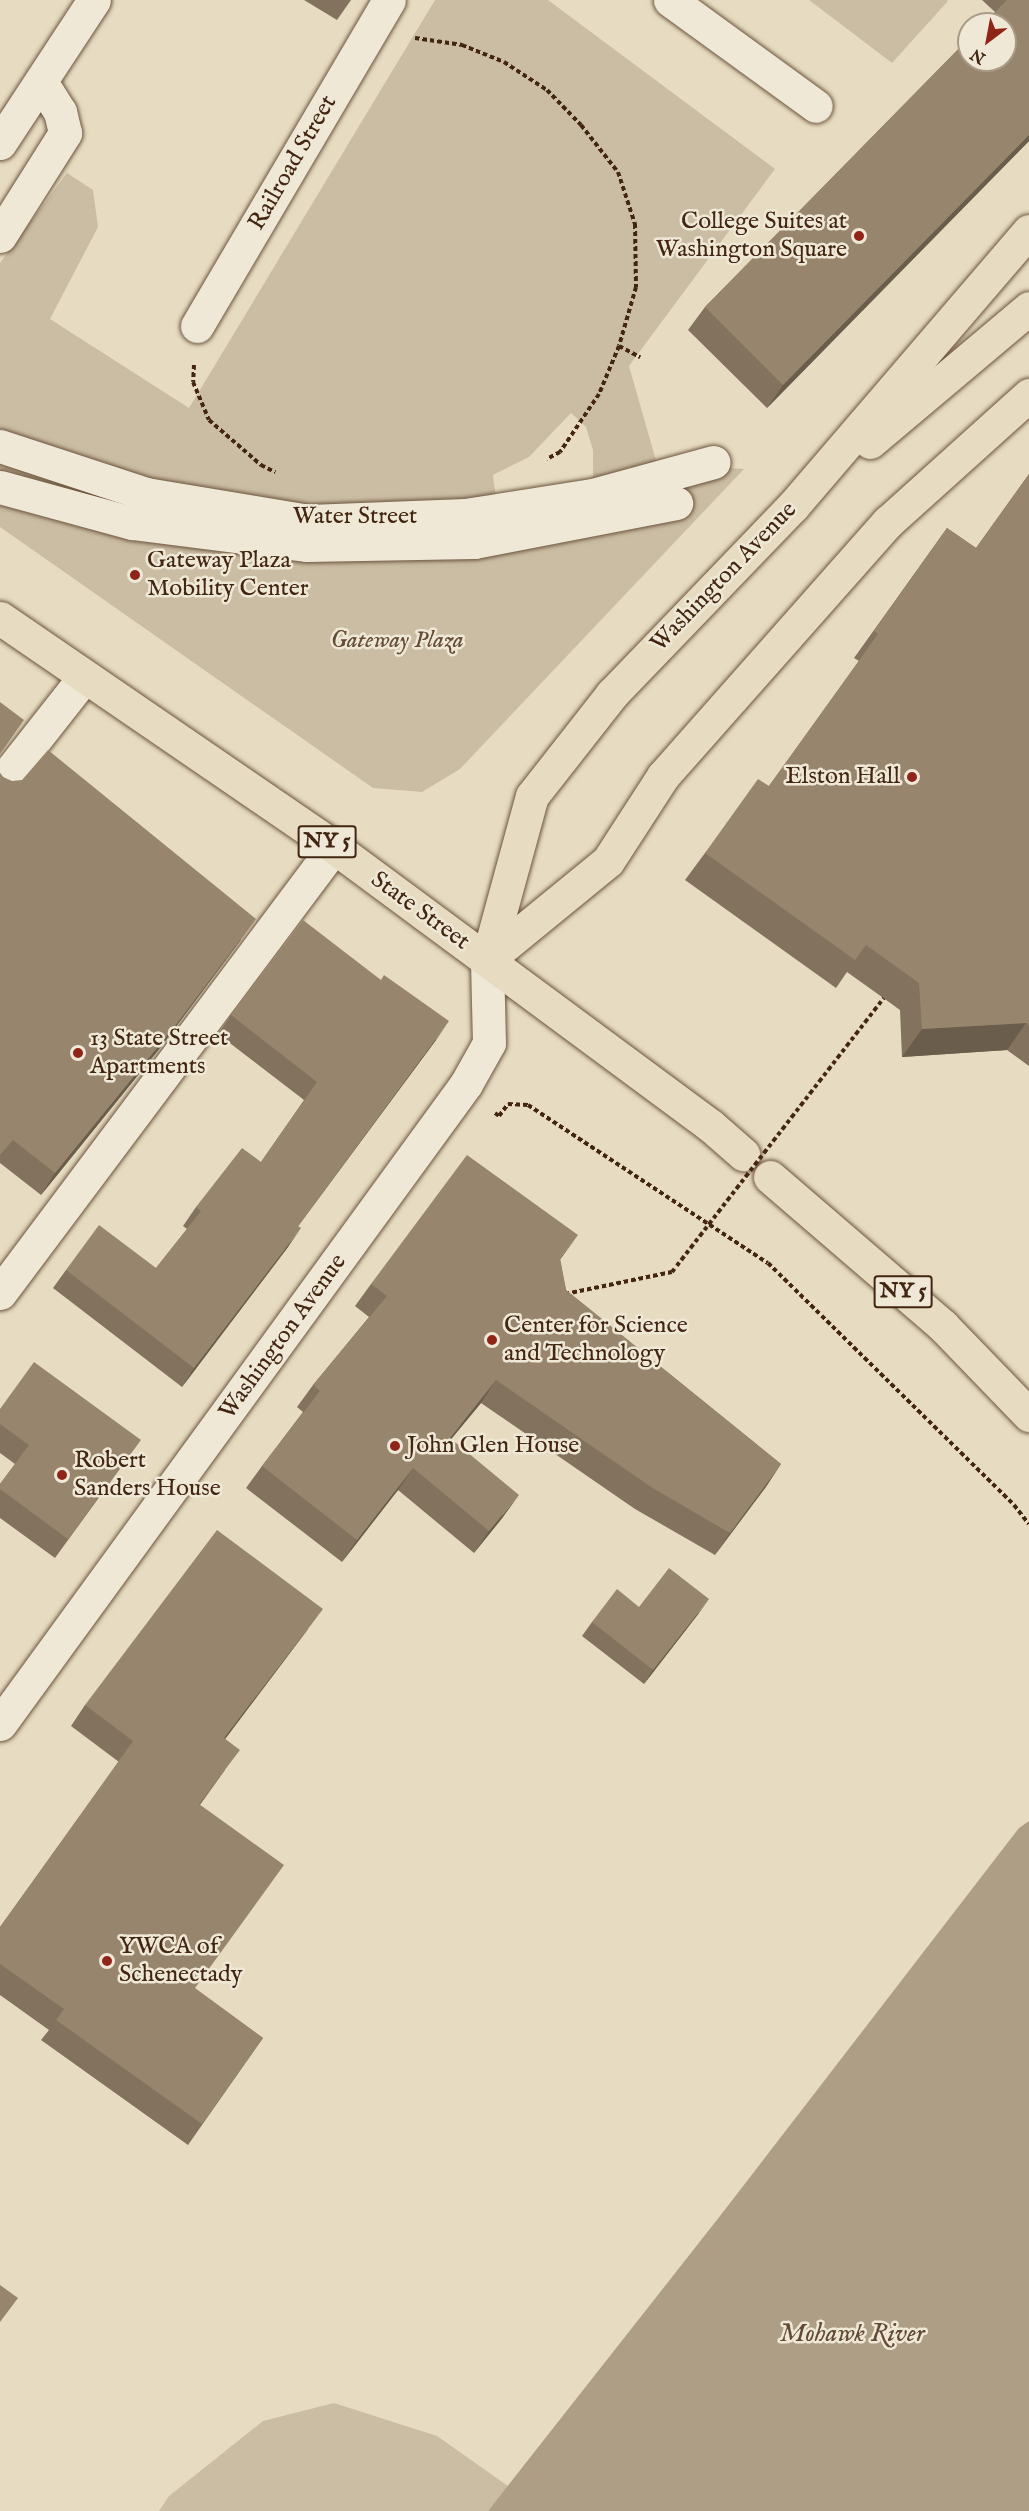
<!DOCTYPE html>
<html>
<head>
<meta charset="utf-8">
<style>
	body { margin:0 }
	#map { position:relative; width:1029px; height:2511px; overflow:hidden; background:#e7dcc1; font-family:"IM FELL English",serif }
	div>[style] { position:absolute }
	.green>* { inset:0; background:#cbbda3 }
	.water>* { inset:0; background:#af9e86 }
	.path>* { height:4px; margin-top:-2px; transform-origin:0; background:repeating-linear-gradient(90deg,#432612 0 4.5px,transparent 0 7.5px) }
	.roads { filter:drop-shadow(0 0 2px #6c543e) drop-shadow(0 0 2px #6c543e) }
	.minor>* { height:33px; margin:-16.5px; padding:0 16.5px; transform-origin:16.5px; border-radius:16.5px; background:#efe8d7 }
	.major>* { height:33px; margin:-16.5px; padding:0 16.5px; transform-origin:16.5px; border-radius:16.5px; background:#e7dcc1 }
	.path-bridge>* { height:4px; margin-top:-2px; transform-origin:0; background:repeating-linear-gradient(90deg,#432612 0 4.5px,transparent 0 7.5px) }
	.wall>* { inset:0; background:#83725e }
	.shaded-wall>* { inset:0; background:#6a5d4c }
	.building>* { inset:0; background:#98856d }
	.dots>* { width:16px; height:16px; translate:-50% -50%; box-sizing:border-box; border:3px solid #efe8d7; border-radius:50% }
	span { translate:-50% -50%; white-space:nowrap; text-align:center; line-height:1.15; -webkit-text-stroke:5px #efe8d7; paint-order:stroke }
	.shield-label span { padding:2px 4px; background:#efe8d7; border:2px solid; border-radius:4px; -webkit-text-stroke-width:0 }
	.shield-label { font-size:22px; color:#432612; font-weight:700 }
	.street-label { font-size:24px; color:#432612 }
	.poi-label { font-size:24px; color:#432612 }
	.right { translate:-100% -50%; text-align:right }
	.left { translate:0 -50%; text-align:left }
	.park-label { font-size:24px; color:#654c36; font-style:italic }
	.water-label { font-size:26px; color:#634a35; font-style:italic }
	.north { position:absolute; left:957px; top:12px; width:60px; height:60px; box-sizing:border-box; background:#efe8d7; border:2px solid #aa9a88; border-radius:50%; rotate:212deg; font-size:16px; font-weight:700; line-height:24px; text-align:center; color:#432612 }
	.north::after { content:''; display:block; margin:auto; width:21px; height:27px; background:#8f2418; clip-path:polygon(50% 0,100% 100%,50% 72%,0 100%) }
</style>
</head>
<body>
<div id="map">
	<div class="green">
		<div style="clip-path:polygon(evenodd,435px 0,548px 0,775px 169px,629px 366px,657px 464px,744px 469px,460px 769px,422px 792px,373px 788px,0 527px,0 263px,67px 173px,93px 190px,98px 227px,50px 319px,189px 408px,435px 0,571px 413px,586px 427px,593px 450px,593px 483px,496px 498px,493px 475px,529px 457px,571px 413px)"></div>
		<div style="clip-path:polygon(809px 0,947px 0,948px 1px,892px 63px)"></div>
		<div style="clip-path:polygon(334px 2403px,437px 2436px,508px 2486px,488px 2511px,159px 2511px,169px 2496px,263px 2421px)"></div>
	</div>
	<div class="water">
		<div style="clip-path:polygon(1029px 1821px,1029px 2511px,488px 2511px,720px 2216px,1019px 1828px)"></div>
	</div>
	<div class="path">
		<div style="left:415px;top:38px;width:48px;rotate:8.5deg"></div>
		<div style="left:462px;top:45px;width:45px;rotate:22deg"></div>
		<div style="left:504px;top:62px;width:51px;rotate:33.1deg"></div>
		<div style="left:547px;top:90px;width:49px;rotate:45.8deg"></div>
		<div style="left:581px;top:125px;width:60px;rotate:51.8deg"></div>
		<div style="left:618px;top:172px;width:55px;rotate:71.9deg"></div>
		<div style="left:635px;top:224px;width:63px;rotate:89.1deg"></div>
		<div style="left:636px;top:287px;width:61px;rotate:106.1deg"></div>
		<div style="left:619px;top:346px;width:52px;rotate:112.6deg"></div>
		<div style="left:599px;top:394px;width:70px;rotate:123.9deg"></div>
		<div style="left:560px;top:452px;width:15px;rotate:152deg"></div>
		<div style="left:619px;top:346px;width:24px;rotate:28deg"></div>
		<div style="left:194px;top:365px;width:17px;rotate:93deg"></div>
		<div style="left:193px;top:382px;width:41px;rotate:67.2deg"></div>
		<div style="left:209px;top:420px;width:69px;rotate:40.9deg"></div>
		<div style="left:261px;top:465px;width:16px;rotate:27deg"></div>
		<div style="left:495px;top:1113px;width:5px;rotate:37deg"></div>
		<div style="left:499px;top:1116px;width:15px;rotate:-53deg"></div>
		<div style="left:508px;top:1104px;width:20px;rotate:3deg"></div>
		<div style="left:528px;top:1105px;width:287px;rotate:33.4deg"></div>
		<div style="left:768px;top:1263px;width:345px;rotate:44.5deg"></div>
		<div style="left:1014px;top:1505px;width:24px;rotate:52deg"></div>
	</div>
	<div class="roads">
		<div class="minor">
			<div style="left:670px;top:0;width:180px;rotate:36deg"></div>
			<div style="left:0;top:143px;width:171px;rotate:-56.7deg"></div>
			<div style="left:0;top:236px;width:122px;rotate:-57.7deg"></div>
			<div style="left:65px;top:133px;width:22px;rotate:-103deg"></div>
			<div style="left:60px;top:112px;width:36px;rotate:-122deg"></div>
			<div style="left:197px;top:326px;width:378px;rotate:-59.5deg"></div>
			<div style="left:0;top:446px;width:154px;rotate:18.2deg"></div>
			<div style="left:146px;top:494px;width:165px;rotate:9.4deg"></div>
			<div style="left:309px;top:521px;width:156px;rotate:-2.2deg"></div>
			<div style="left:465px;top:515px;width:130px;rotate:-8.9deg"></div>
			<div style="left:593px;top:495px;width:125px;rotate:-15.3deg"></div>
			<div style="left:0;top:487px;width:137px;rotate:15.3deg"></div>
			<div style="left:132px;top:523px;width:175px;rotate:7.2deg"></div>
			<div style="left:306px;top:545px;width:168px;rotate:-1deg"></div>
			<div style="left:474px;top:542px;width:206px;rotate:-10.9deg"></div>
			<div style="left:0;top:784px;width:137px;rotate:-51.8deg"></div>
			<div style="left:0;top:1293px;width:557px;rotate:-53.17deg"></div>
			<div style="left:0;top:1724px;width:792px;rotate:-53.94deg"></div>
			<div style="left:466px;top:1084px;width:47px;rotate:-60.7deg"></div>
			<div style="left:489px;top:1043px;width:83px;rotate:-91.4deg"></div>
		</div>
		<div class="major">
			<div style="left:870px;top:442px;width:208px;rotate:-40.1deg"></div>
			<div style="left:0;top:618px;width:405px;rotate:34.4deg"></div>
			<div style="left:334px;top:847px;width:469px;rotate:36.5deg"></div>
			<div style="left:711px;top:1126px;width:43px;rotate:41.2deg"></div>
			<div style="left:487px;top:960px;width:170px;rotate:-74.7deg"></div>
			<div style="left:532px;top:796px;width:130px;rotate:-51.9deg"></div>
			<div style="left:612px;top:694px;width:261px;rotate:-46.1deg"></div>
			<div style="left:793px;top:506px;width:362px;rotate:-49.4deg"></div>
			<div style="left:487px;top:960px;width:156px;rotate:-39.3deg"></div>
			<div style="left:608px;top:861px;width:101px;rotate:-57.1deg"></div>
			<div style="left:663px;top:776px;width:339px;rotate:-48.5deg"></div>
			<div style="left:888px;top:522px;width:190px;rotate:-42deg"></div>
			<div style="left:770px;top:1177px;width:228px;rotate:40.7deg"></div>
			<div style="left:943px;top:1326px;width:124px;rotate:46deg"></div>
		</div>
	</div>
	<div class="path-bridge">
		<div style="left:565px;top:1294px;width:109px;rotate:-11.6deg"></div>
		<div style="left:672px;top:1272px;width:349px;rotate:-52.3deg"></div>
	</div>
	<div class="wall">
		<div style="clip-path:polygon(304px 0,351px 0,337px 20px)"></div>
		<div style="clip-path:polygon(982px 0,1029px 0,1029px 141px,767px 408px,688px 330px,705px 307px,995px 12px)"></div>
		<div style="clip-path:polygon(1029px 474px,1029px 1066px,1007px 1050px,902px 1057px,900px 1010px,847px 972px,836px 988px,685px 880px,705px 853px,769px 786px,859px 661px,854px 658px,947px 528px,976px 548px)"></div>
		<div style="clip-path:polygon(0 773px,3px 777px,241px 940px,160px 1048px,41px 1195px,0 1163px)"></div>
		<div style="clip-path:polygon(231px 1015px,436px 1040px,298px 1226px,288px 1247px,182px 1387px,53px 1288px,66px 1270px,156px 1268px,187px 1229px,183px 1226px,196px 1207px,261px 1162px,304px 1100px,218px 1034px)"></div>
		<div style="clip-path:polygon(560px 1260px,566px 1290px,781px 1464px,715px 1555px,635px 1509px,481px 1403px,451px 1439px,503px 1517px,474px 1553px,398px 1490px,342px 1562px,246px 1488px,262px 1466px,303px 1412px,297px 1407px,313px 1385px,369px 1317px,355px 1306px,371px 1284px)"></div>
		<div style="clip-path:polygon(0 1409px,127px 1459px,55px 1558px,0 1518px,0 1484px,15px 1464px,0 1453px)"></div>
		<div style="clip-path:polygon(639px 1607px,699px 1613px,644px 1684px,582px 1636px,592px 1622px)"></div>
		<div style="clip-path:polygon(308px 1629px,225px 1739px,225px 1770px,200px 1805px,195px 1989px,263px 2038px,188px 2145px,41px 2040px,49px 2030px,0 1995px,0 1927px,119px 1762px,71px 1726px,85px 1705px)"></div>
	</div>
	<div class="shaded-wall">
		<div style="clip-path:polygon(1029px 135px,1029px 141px,767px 408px,783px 385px)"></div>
		<div style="clip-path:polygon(256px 919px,160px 1048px,41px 1195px,55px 1173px)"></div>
		<div style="clip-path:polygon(449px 1021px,436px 1040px,285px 1244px,298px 1226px)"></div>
		<div style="clip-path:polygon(1026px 1023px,1007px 1050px,902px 1057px,922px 1029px)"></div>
		<div style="clip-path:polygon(301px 1228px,288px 1247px,182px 1387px,194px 1368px)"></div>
		<div style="clip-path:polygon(578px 1235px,562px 1257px,544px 1280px,560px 1258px)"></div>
		<div style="clip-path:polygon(496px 1380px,481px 1403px,434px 1460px,450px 1438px)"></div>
		<div style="clip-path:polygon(781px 1464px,766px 1487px,715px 1555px,730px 1533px)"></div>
		<div style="clip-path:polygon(413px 1468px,398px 1490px,342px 1562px,357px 1540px)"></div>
		<div style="clip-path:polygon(519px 1495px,503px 1517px,474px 1553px,489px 1531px)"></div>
		<div style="clip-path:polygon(709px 1599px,699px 1613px,644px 1684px,653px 1670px)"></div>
		<div style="clip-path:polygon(323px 1609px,308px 1629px,210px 1759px,224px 1738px)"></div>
	</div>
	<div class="building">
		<div style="clip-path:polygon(1007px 0,1029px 0,1029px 135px,783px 385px,705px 307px,969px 38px,969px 60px,1005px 60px,1005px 24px,983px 24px)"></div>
		<div style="clip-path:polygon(1029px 474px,1029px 1025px,1026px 1023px,922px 1029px,919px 983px,866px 945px,855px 960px,705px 853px,758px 779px,769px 786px,878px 634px,874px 631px,947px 528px,976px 548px)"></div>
		<div style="clip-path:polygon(0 702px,24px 720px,0 754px)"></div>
		<div style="clip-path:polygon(48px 750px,256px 919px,175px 1026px,55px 1173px,13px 1140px,0 1155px,0 773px,3px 777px,12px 781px,22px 780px)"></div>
		<div style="clip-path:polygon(303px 920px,381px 980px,384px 975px,449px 1021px,298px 1226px,301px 1228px,194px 1368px,66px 1270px,99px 1225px,156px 1268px,201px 1211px,196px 1207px,242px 1148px,261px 1162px,317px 1082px,231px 1015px)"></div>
		<div style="clip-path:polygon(467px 1155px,578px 1235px,560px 1258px,566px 1290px,781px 1464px,730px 1533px,651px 1487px,496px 1380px,450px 1438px,519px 1495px,489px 1531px,413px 1468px,357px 1540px,262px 1466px,320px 1391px,313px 1385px,387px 1296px,371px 1284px)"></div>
		<div style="clip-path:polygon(34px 1362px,141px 1440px,68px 1539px,0 1489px,0 1484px,29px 1445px,0 1424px,0 1409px)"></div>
		<div style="clip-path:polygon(217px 1530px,323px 1609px,224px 1738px,240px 1750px,199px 1804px,284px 1865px,195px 1988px,263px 2038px,202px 2124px,56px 2020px,64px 2009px,0 1964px,0 1927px,133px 1741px,85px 1705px)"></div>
		<div style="clip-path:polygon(669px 1568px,709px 1599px,653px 1670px,592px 1622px,617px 1589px,639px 1607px)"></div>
		<div style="clip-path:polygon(0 2285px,18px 2298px,0 2322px)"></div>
	</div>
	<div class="dots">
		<div style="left:859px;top:236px;background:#8f2418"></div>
		<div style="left:135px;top:575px;background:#8f2418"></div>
		<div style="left:912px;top:777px;background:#8f2418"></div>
		<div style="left:78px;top:1053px;background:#8f2418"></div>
		<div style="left:492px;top:1340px;background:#8f2418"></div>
		<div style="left:395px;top:1446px;background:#8f2418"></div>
		<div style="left:62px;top:1475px;background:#8f2418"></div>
		<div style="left:107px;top:1961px;background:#8f2418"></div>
	</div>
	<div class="shield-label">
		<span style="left:327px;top:842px">NY 5</span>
		<span style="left:903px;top:1292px">NY 5</span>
	</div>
	<div class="street-label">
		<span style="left:293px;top:163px;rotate:-60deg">Railroad Street</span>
		<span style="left:355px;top:517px">Water Street</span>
		<span style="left:724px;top:577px;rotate:-46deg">Washington Avenue</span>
		<span style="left:420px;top:911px;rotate:36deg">State Street</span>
		<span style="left:283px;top:1337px;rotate:-54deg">Washington Avenue</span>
	</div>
	<div class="poi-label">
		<span class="right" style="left:847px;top:236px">College Suites at<br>Washington Square</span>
		<span class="left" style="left:147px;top:575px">Gateway Plaza<br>Mobility Center</span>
		<span class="right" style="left:900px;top:777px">Elston Hall</span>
		<span class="left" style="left:90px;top:1053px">13 State Street<br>Apartments</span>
		<span class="left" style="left:504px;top:1340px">Center for Science<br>and Technology</span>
		<span class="left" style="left:407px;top:1446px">John Glen House</span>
		<span class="left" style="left:74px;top:1475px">Robert<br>Sanders House</span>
		<span class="left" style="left:119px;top:1961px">YWCA of<br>Schenectady</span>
	</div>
	<div class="park-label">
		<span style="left:397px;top:641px">Gateway Plaza</span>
	</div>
	<div class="water-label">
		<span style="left:852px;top:2334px">Mohawk River</span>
	</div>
	<div class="north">N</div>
</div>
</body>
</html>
